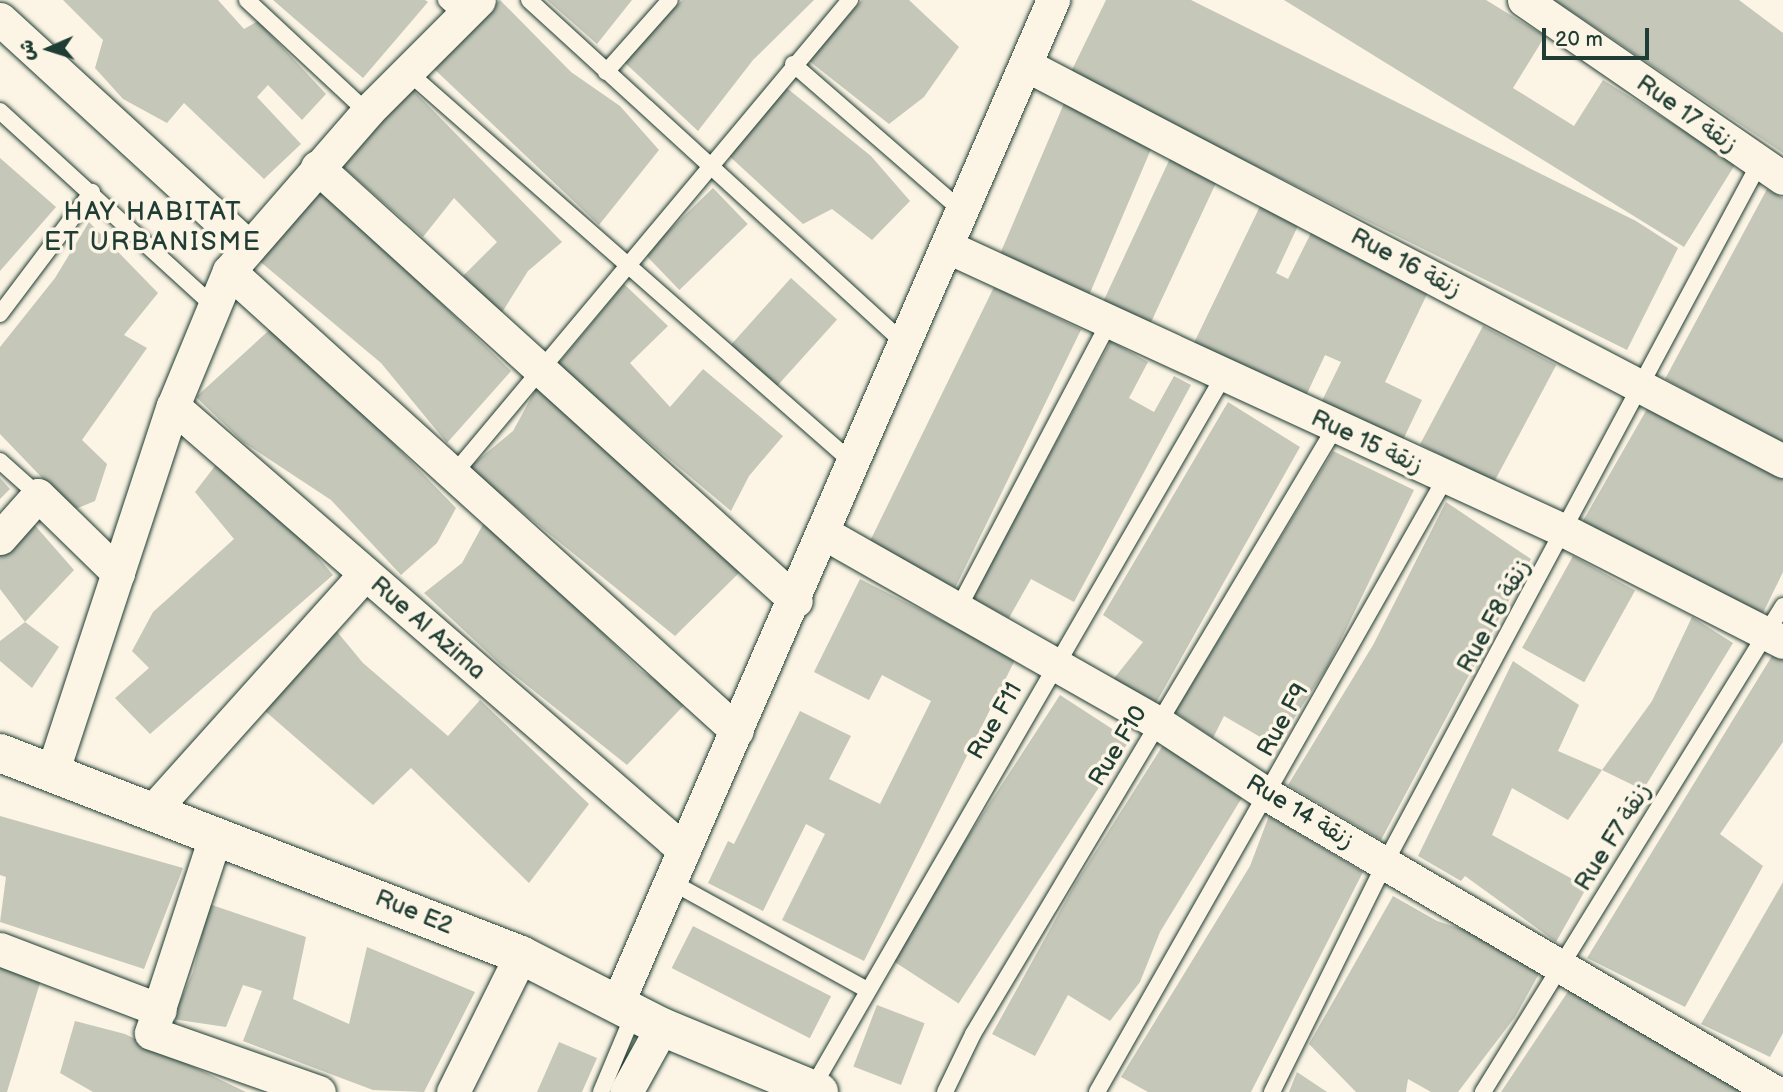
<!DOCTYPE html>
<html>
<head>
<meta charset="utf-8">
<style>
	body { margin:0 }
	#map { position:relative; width:1783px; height:1092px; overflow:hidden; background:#fcf5e5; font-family:"Balsamiq Sans","Playpen Sans Arabic",sans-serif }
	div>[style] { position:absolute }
	.building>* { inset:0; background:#c5c7b9; transform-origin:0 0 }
	.roads { filter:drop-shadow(0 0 2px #1f3d34) drop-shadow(0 0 2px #1f3d34) }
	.service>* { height:16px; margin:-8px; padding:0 8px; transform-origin:8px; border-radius:8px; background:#fcf5e5 }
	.minor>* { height:33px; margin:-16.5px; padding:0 16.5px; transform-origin:16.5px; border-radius:16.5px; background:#fcf5e5 }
	.tertiary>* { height:38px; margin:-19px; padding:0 19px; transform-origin:19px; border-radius:19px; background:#fcf5e5 }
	span { translate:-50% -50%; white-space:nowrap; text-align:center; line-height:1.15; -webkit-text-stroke:7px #fcf5e5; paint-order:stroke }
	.street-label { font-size:24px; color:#1f3d34 }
	.neighbourhood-label { font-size:26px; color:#1f3d34; letter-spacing:2px }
	.north { position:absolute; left:14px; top:14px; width:70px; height:70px; -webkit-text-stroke:5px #fcf5e5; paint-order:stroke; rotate:267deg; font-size:19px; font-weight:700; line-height:28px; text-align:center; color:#1f3d34 }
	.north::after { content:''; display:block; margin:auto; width:24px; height:32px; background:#1f3d34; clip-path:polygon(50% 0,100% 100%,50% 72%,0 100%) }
	.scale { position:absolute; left:1542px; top:28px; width:107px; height:32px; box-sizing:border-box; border:4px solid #1f3d34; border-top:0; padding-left:9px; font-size:21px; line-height:24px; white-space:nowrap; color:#1f3d34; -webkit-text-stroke:5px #fcf5e5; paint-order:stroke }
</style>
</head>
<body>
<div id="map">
	<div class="building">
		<div style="clip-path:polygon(63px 0,218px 0,244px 29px,258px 21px,326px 94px,302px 120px,268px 85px,257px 97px,301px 144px,264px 179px,184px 103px,167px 123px,123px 99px,95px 68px,103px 40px)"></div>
		<div style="clip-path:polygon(273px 0,425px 0,428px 2px,363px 78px)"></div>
		<div style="clip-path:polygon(500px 0,571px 72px,620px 106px,659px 150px,599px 225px,431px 66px)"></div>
		<div style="clip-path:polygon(547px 0,632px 0,597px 44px)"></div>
		<div style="clip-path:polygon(682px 0,814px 0,753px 60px,698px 131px,623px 61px)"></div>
		<div style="clip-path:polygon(862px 0,909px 0,959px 47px,924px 97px,889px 124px,808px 60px)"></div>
		<div style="clip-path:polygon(1106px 0,1191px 0,1636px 221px,1678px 248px,1627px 350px,1070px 74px)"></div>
		<div style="clip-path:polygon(1284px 0,1486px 0,1545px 36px,1513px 88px,1574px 126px,1603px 80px,1736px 163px,1684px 247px)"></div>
		<div style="clip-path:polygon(1554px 0,1739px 0,1783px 33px,1783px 153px)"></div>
		<div style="clip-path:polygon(783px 85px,871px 156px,910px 201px,872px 240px,832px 209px,803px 224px,727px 154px)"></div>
		<div style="clip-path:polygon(411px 88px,562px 242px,528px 271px,501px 314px,463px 276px,497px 242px,454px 198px,423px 237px,343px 167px)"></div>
		<div style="left:1065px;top:101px;width:98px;height:171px;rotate:23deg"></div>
		<div style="left:1173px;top:152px;width:52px;height:170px;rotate:25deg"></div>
		<div style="clip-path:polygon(0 158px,56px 207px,0 271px)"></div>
		<div style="clip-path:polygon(319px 184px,511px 371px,447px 443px,381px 363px,257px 259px)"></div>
		<div style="left:713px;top:188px;width:50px;height:95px;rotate:46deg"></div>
		<div style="clip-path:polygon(1767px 189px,1783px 198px,1783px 444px,1665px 379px)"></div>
		<div style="clip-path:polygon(1264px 198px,1302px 217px,1276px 273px,1288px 279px,1312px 231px,1430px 288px,1385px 382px,1422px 400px,1402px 442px,1321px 403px,1341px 362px,1325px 355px,1304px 400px,1192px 347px)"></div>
		<div style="clip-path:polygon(89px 222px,158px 293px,124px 335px,147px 348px,82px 440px,107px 464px,95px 501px,73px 510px,0 434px,0 347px,55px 278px)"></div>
		<div style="left:791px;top:278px;width:62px;height:91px;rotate:42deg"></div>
		<div style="clip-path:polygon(624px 284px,668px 326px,630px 363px,670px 407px,703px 369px,783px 436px,749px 476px,731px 511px,557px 365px)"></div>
		<div style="left:994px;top:287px;width:97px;height:288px;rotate:26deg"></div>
		<div style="clip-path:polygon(277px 323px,456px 508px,437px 543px,401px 575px,331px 500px,243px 442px,196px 397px)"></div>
		<div style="left:1483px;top:326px;width:83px;height:134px;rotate:28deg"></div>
		<div style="clip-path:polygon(1111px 341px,1148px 362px,1129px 398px,1154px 412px,1174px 376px,1191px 385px,1074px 602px,1031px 579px,1009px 618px,972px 598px)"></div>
		<div style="clip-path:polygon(538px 385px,741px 571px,675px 636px,468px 468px,513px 431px)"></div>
		<div style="clip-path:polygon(1228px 402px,1300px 447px,1152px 710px,1112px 681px,1143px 642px,1103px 615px)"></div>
		<div style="clip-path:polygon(1647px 409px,1783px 479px,1783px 572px,1761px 617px,1580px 526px)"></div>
		<div style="clip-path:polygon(1333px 451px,1414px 490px,1328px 666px,1276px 746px,1224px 716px,1213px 738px,1175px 712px)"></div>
		<div style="clip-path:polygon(218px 462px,299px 535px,333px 575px,150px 734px,115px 698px,149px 668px,132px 651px,153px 612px,234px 539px,195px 492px)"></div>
		<div style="clip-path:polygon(0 478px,10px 489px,0 499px)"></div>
		<div style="clip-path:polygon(1446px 502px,1531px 559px,1381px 840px,1288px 785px,1373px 645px)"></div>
		<div style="clip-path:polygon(25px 514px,74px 570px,25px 622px,0 589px,0 544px)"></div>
		<div style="clip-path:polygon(487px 517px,640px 670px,688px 701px,627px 765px,500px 664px,424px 593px,462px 563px)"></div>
		<div style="left:1573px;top:556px;width:71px;height:105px;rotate:29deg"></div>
		<div style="clip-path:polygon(860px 579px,1016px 658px,864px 961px,782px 920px,825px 834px,806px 824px,763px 911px,708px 883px,728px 841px,734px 844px,800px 711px,851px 736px,829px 779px,880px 804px,931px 701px,882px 675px,869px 700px,814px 672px)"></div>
		<div style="clip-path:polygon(1692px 617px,1733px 643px,1643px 790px,1602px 770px,1652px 701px)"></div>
		<div style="clip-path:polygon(25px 622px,59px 647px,32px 688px,0 661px,0 641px)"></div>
		<div style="clip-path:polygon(334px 628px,363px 663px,448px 736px,480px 700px,589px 804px,529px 883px,411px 768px,373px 805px,257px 704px)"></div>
		<div style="clip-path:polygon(1775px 651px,1783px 655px,1783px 742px,1720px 834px,1763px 866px,1685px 1007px,1587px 958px)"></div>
		<div style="clip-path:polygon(1513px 661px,1579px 705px,1558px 751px,1602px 770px,1568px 820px,1512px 788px,1492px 835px,1587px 887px,1556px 942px,1465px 876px,1461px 881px,1418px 856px)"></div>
		<div style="left:1060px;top:695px;width:83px;height:314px;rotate:33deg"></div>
		<div style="clip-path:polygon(1165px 742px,1243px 796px,1160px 932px,1140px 982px,1110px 1021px,1068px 995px,1035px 1056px,992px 1034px,1075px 884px)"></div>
		<div style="clip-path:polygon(0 816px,183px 868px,144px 969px,0 922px,6px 877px,0 875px)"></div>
		<div style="clip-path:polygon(1269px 816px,1363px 872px,1251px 1092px,1148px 1092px,1121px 1077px,1250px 866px)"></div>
		<div style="clip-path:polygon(1783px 882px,1783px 1033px,1770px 1057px,1701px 1024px)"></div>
		<div style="clip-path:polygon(1393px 896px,1437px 921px,1496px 940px,1540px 972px,1515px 1017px,1458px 1092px,1431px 1092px,1408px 1079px,1406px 1092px,1356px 1092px,1309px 1044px)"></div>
		<div style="clip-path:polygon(209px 904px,306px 937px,293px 999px,349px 1024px,367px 947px,475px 992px,424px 1092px,373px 1090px,243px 1041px,262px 991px,243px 985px,226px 1027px,172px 1019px,193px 972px)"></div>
		<div style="left:693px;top:926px;width:155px;height:47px;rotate:27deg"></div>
		<div style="clip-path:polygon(0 963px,42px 976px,7px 1092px,0 1092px)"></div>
		<div style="clip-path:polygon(1571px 987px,1753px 1092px,1501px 1092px)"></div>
		<div style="left:877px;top:1005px;width:51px;height:66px;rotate:21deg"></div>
		<div style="clip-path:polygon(75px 1021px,125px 1034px,246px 1092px,93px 1092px,60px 1073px)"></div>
		<div style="clip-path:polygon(559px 1042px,597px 1058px,582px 1092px,537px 1092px)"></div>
		<div style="clip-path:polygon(1297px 1072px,1327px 1092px,1289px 1092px)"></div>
	</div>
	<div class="roads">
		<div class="service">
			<div style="left:247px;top:0;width:164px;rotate:43deg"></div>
			<div style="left:446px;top:0;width:23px;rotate:43deg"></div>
			<div style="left:529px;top:0;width:508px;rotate:42.45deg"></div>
			<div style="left:793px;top:64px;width:225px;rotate:41deg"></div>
			<div style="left:408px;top:72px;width:592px;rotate:41.3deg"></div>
			<div style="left:606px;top:72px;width:96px;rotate:-48.4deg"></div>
			<div style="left:0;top:111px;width:286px;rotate:42.4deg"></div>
			<div style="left:0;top:314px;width:153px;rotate:-53deg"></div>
			<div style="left:0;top:461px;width:51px;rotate:41.8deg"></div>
			<div style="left:457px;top:470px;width:613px;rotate:-50.1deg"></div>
			<div style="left:958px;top:609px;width:324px;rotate:-62.2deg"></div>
			<div style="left:670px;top:881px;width:222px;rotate:28.9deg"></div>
			<div style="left:811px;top:1090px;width:823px;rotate:-59.98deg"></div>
			<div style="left:601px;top:1092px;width:86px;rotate:-67.3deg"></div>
			<div style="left:945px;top:1092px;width:64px;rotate:-64.2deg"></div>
			<div style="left:973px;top:1034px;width:708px;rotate:-59.16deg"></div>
			<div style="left:1097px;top:1092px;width:705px;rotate:-60.42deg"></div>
			<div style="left:1272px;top:1092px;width:255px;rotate:-63.7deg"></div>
			<div style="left:1385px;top:863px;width:793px;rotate:-61.85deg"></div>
			<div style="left:1483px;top:1092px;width:571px;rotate:-58.31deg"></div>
		</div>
		<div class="minor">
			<div style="left:1524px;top:0;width:314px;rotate:34.5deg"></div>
			<div style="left:0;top:19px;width:335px;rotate:42.5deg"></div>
			<div style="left:1028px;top:66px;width:852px;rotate:27.62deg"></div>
			<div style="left:317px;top:167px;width:646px;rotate:42.18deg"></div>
			<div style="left:948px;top:247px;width:681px;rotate:24.72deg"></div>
			<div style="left:1567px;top:532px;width:242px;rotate:27deg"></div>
			<div style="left:229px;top:271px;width:685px;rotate:42.16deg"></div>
			<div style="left:173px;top:406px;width:677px;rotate:40.99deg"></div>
			<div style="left:824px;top:533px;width:385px;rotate:29.6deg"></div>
			<div style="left:1159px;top:723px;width:131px;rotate:33.4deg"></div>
			<div style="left:1268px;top:795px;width:588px;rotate:30.36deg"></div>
			<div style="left:0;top:538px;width:57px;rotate:-48.5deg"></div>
			<div style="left:38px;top:495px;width:112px;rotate:44.3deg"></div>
			<div style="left:53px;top:770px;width:383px;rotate:-71.8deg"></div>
			<div style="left:173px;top:406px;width:146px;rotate:-67.5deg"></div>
			<div style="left:229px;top:271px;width:211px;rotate:-49deg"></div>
			<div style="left:367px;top:112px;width:158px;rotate:-45deg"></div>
			<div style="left:154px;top:809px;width:316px;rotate:-48.1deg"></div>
			<div style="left:216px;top:834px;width:209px;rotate:108.1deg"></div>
			<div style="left:151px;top:1033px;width:178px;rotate:19.4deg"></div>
			<div style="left:0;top:949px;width:171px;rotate:20.9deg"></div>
			<div style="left:617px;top:1004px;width:1095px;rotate:-66.53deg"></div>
			<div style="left:453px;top:1092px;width:153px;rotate:-63.6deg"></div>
			<div style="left:626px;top:1092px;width:74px;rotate:-61deg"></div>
		</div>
		<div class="tertiary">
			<div style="left:0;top:753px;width:559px;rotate:21.19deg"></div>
			<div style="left:521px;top:955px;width:158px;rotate:27.1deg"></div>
			<div style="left:662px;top:1027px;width:170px;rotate:22.5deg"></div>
		</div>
	</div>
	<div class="street-label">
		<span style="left:1687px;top:114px;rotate:35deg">Rue 17 زنقة</span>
		<span style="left:1406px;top:263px;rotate:28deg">Rue 16 زنقة</span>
		<span style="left:1367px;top:442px;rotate:25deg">Rue 15 زنقة</span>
		<span style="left:1494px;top:616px;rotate:-61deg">Rue F8 زنقة</span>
		<span style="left:428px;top:628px;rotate:41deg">Rue Al Azima</span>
		<span style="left:1283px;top:720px;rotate:-61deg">Rue F9</span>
		<span style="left:995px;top:721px;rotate:-60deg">Rue F11</span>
		<span style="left:1118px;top:746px;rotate:-59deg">Rue F10</span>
		<span style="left:1300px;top:812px;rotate:31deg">Rue 14 زنقة</span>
		<span style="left:1613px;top:837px;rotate:-58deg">Rue F7 زنقة</span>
		<span style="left:414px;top:912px;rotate:22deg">Rue E2</span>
	</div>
	<div class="neighbourhood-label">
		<span style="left:153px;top:228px">HAY HABITAT<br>ET URBANISME</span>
	</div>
	<div class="north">ش</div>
	<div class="scale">20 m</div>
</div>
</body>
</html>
